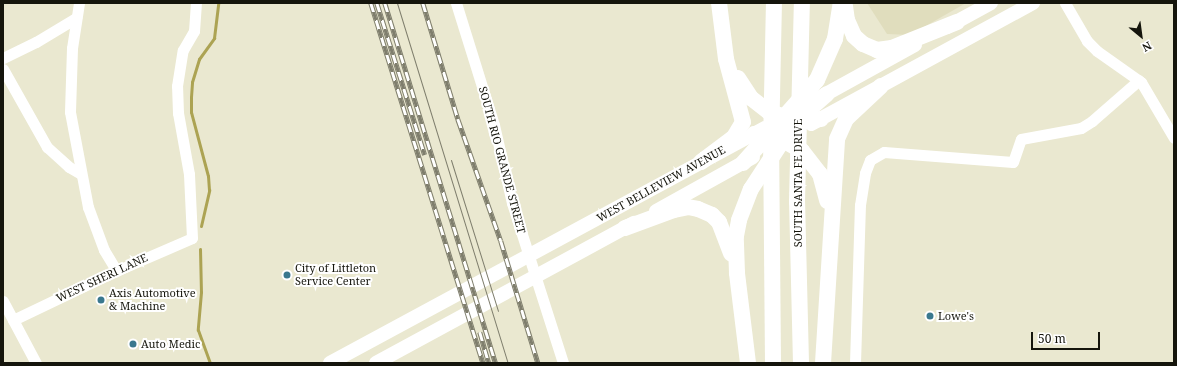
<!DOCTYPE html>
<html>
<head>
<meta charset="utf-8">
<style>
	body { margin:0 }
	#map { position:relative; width:1177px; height:366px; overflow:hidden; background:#eae8d0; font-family:"Noto Serif",serif }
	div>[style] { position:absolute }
	.built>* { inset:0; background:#e0ddbd }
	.stream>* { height:3px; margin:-1.5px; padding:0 1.5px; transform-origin:1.5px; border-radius:1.5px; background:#aca353 }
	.minor>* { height:11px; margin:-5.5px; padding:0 5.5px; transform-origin:5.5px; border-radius:5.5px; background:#fff }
	.major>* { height:14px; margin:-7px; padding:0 7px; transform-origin:7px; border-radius:7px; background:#fff }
	.highway>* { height:16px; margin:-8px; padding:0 8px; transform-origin:8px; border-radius:8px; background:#fff }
	.tram>* { height:1px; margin:-0.5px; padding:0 0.5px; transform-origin:0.5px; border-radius:0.5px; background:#7f7e6d }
	.rail>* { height:4.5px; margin-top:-2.25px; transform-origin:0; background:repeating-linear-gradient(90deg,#fff 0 9px,#7f7e6d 0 18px); box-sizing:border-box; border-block:1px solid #7f7e6d }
	.dots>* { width:11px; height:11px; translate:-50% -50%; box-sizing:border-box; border:2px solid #fff; border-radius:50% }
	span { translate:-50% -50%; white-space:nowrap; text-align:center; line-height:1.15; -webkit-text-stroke:4px #fff; paint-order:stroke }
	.street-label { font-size:11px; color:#15150c }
	.poi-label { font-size:11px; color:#15150c }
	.left { translate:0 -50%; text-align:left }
	.frame { position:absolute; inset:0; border:4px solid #15150c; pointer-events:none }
	.north { position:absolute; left:1121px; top:16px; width:40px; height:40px; -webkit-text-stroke:3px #fff; paint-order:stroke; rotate:151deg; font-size:11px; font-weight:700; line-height:16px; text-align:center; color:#15150c }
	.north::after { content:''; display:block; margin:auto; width:14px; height:18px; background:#15150c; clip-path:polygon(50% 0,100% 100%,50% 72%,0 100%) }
	.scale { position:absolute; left:1031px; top:332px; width:69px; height:18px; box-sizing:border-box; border:2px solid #15150c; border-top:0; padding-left:5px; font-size:12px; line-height:14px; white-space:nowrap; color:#15150c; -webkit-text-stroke:3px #fff; paint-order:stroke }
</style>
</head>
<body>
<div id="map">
	<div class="built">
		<div style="clip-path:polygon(867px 3px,966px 3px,910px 35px,887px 34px)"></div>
	</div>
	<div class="stream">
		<div style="left:201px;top:226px;width:37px;rotate:-77deg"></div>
		<div style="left:209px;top:190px;width:14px;rotate:-94deg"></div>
		<div style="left:208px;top:176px;width:66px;rotate:-104.9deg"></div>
		<div style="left:191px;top:112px;width:15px;rotate:-90deg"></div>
		<div style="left:191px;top:97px;width:15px;rotate:-86deg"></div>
		<div style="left:192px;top:82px;width:24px;rotate:-73deg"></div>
		<div style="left:199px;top:59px;width:26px;rotate:-54deg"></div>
		<div style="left:214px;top:38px;width:35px;rotate:-83deg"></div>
		<div style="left:200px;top:249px;width:43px;rotate:88.7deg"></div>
		<div style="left:201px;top:292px;width:38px;rotate:95deg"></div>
		<div style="left:198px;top:330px;width:35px;rotate:70deg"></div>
	</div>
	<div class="minor">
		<div style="left:79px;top:3px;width:46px;rotate:98.8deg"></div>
		<div style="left:72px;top:48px;width:64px;rotate:91.8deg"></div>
		<div style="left:70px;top:112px;width:97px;rotate:79.3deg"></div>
		<div style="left:88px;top:207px;width:46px;rotate:69.6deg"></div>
		<div style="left:104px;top:250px;width:23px;rotate:59deg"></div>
		<div style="left:456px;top:3px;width:128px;rotate:72.7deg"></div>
		<div style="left:494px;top:125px;width:80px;rotate:77deg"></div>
		<div style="left:512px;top:203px;width:168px;rotate:72.3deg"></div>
		<div style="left:1065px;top:3px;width:44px;rotate:59.9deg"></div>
		<div style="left:1087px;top:41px;width:14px;rotate:45deg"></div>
		<div style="left:1097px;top:51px;width:54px;rotate:35.2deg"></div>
		<div style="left:1141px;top:82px;width:65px;rotate:59.5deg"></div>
		<div style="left:3px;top:58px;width:37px;rotate:-26deg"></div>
		<div style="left:36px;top:42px;width:47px;rotate:-31deg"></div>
		<div style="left:3px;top:69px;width:90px;rotate:60.6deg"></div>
		<div style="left:47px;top:147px;width:30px;rotate:42deg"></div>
		<div style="left:69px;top:167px;width:14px;rotate:30deg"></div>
		<div style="left:3px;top:301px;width:70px;rotate:62deg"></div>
		<div style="left:13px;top:320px;width:106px;rotate:-25.6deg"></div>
		<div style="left:109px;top:274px;width:90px;rotate:-23.4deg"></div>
		<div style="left:192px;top:238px;width:64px;rotate:-92.7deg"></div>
		<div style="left:189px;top:174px;width:62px;rotate:-100.2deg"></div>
		<div style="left:178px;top:113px;width:27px;rotate:-92deg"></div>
		<div style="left:177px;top:86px;width:36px;rotate:-81deg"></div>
		<div style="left:183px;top:50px;width:22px;rotate:-60deg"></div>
		<div style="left:194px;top:31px;width:28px;rotate:-86deg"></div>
		<div style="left:855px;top:363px;width:158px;rotate:-88.2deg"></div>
		<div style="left:860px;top:205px;width:32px;rotate:-81deg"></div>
		<div style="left:865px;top:173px;width:14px;rotate:-69deg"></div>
		<div style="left:870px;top:160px;width:16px;rotate:-30deg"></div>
		<div style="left:884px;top:152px;width:129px;rotate:4.4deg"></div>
		<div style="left:1013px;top:162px;width:24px;rotate:-71deg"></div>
		<div style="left:1021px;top:139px;width:61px;rotate:-10.4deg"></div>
		<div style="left:1081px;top:128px;width:13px;rotate:-32deg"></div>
		<div style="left:1092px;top:121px;width:62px;rotate:-41.1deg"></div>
	</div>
	<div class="major">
		<div style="left:947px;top:27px;width:50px;rotate:-28.6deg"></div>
		<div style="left:817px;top:99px;width:112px;rotate:-28.9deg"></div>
		<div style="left:811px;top:124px;width:253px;rotate:-28.6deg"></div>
		<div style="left:656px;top:211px;width:111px;rotate:-29.1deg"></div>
		<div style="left:330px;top:363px;width:494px;rotate:-28.4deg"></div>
		<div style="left:376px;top:363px;width:294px;rotate:-28.5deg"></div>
	</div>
	<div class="highway">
		<div style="left:845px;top:6px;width:14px;rotate:82deg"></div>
		<div style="left:847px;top:20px;width:17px;rotate:66deg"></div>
		<div style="left:854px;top:36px;width:12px;rotate:42deg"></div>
		<div style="left:863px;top:44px;width:15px;rotate:23deg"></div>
		<div style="left:877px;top:50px;width:15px;rotate:-8deg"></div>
		<div style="left:892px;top:48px;width:70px;rotate:-21.8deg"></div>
		<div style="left:738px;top:78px;width:24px;rotate:57deg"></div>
		<div style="left:751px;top:98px;width:23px;rotate:38deg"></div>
		<div style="left:769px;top:112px;width:30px;rotate:17deg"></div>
		<div style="left:798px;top:121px;width:23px;rotate:-5deg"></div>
		<div style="left:754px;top:134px;width:30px;rotate:12deg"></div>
		<div style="left:783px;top:140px;width:22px;rotate:30deg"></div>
		<div style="left:802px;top:151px;width:29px;rotate:52deg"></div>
		<div style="left:820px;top:174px;width:28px;rotate:75deg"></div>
		<div style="left:701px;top:162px;width:41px;rotate:-37.1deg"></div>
		<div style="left:734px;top:137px;width:17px;rotate:-59deg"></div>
		<div style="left:743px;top:122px;width:65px;rotate:-105.1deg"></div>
		<div style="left:726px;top:59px;width:56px;rotate:-97.1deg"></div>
		<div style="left:743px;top:163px;width:111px;rotate:-48.3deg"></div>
		<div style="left:817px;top:80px;width:45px;rotate:-66.3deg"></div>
		<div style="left:835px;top:39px;width:36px;rotate:-81deg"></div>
		<div style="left:625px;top:228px;width:52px;rotate:-20.2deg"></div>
		<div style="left:674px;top:210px;width:14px;rotate:-12deg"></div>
		<div style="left:688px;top:207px;width:10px;rotate:11deg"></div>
		<div style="left:698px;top:209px;width:15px;rotate:23deg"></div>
		<div style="left:712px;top:215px;width:10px;rotate:45deg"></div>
		<div style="left:719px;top:222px;width:34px;rotate:69deg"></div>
		<div style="left:748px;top:363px;width:91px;rotate:-97deg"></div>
		<div style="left:737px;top:273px;width:37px;rotate:-92deg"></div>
		<div style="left:736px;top:236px;width:16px;rotate:-79deg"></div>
		<div style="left:739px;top:220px;width:33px;rotate:-69deg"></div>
		<div style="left:751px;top:189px;width:59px;rotate:-56.9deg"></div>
		<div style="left:783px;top:140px;width:33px;rotate:-51deg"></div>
		<div style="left:804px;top:114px;width:30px;rotate:-41deg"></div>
		<div style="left:773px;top:363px;width:219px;rotate:-90.5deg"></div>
		<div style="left:771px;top:144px;width:141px;rotate:-88.8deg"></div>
		<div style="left:801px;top:363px;width:161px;rotate:-91.4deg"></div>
		<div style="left:797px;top:202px;width:199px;rotate:-88.6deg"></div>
		<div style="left:823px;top:363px;width:224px;rotate:-86.4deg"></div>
		<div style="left:837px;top:139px;width:22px;rotate:-66deg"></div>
		<div style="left:846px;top:119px;width:48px;rotate:-43.3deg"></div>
	</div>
	<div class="tram">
		<div style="left:397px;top:3px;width:377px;rotate:72.9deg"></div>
		<div style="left:451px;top:160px;width:158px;rotate:72.7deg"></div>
	</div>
	<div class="rail">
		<div style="left:371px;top:3px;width:377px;rotate:72.7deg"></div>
		<div style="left:377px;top:3px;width:159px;rotate:72.5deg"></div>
		<div style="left:385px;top:3px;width:377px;rotate:72.9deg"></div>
		<div style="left:423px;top:3px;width:121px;rotate:73.2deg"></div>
		<div style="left:458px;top:119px;width:129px;rotate:70.6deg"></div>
		<div style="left:501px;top:241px;width:127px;rotate:73.1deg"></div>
		<div style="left:480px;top:332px;width:32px;rotate:74deg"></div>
	</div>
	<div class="dots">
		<div style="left:287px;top:275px;background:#3a788e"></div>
		<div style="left:101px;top:300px;background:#3a788e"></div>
		<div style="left:930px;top:316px;background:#3a788e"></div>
		<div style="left:133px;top:344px;background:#3a788e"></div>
	</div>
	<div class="street-label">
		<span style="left:502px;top:160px;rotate:75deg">SOUTH RIO GRANDE STREET</span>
		<span style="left:798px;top:183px;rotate:-90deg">SOUTH SANTA FE DRIVE</span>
		<span style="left:661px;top:184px;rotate:-29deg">WEST BELLEVIEW AVENUE</span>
		<span style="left:102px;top:278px;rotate:-25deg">WEST SHERI LANE</span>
	</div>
	<div class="poi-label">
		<span class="left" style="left:295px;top:275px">City of Littleton<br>Service Center</span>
		<span class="left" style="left:109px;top:300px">Axis Automotive<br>&amp; Machine</span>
		<span class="left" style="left:938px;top:316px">Lowe's</span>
		<span class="left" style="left:141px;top:344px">Auto Medic</span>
	</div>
	<div class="frame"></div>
	<div class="north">N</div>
	<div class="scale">50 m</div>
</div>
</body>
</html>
